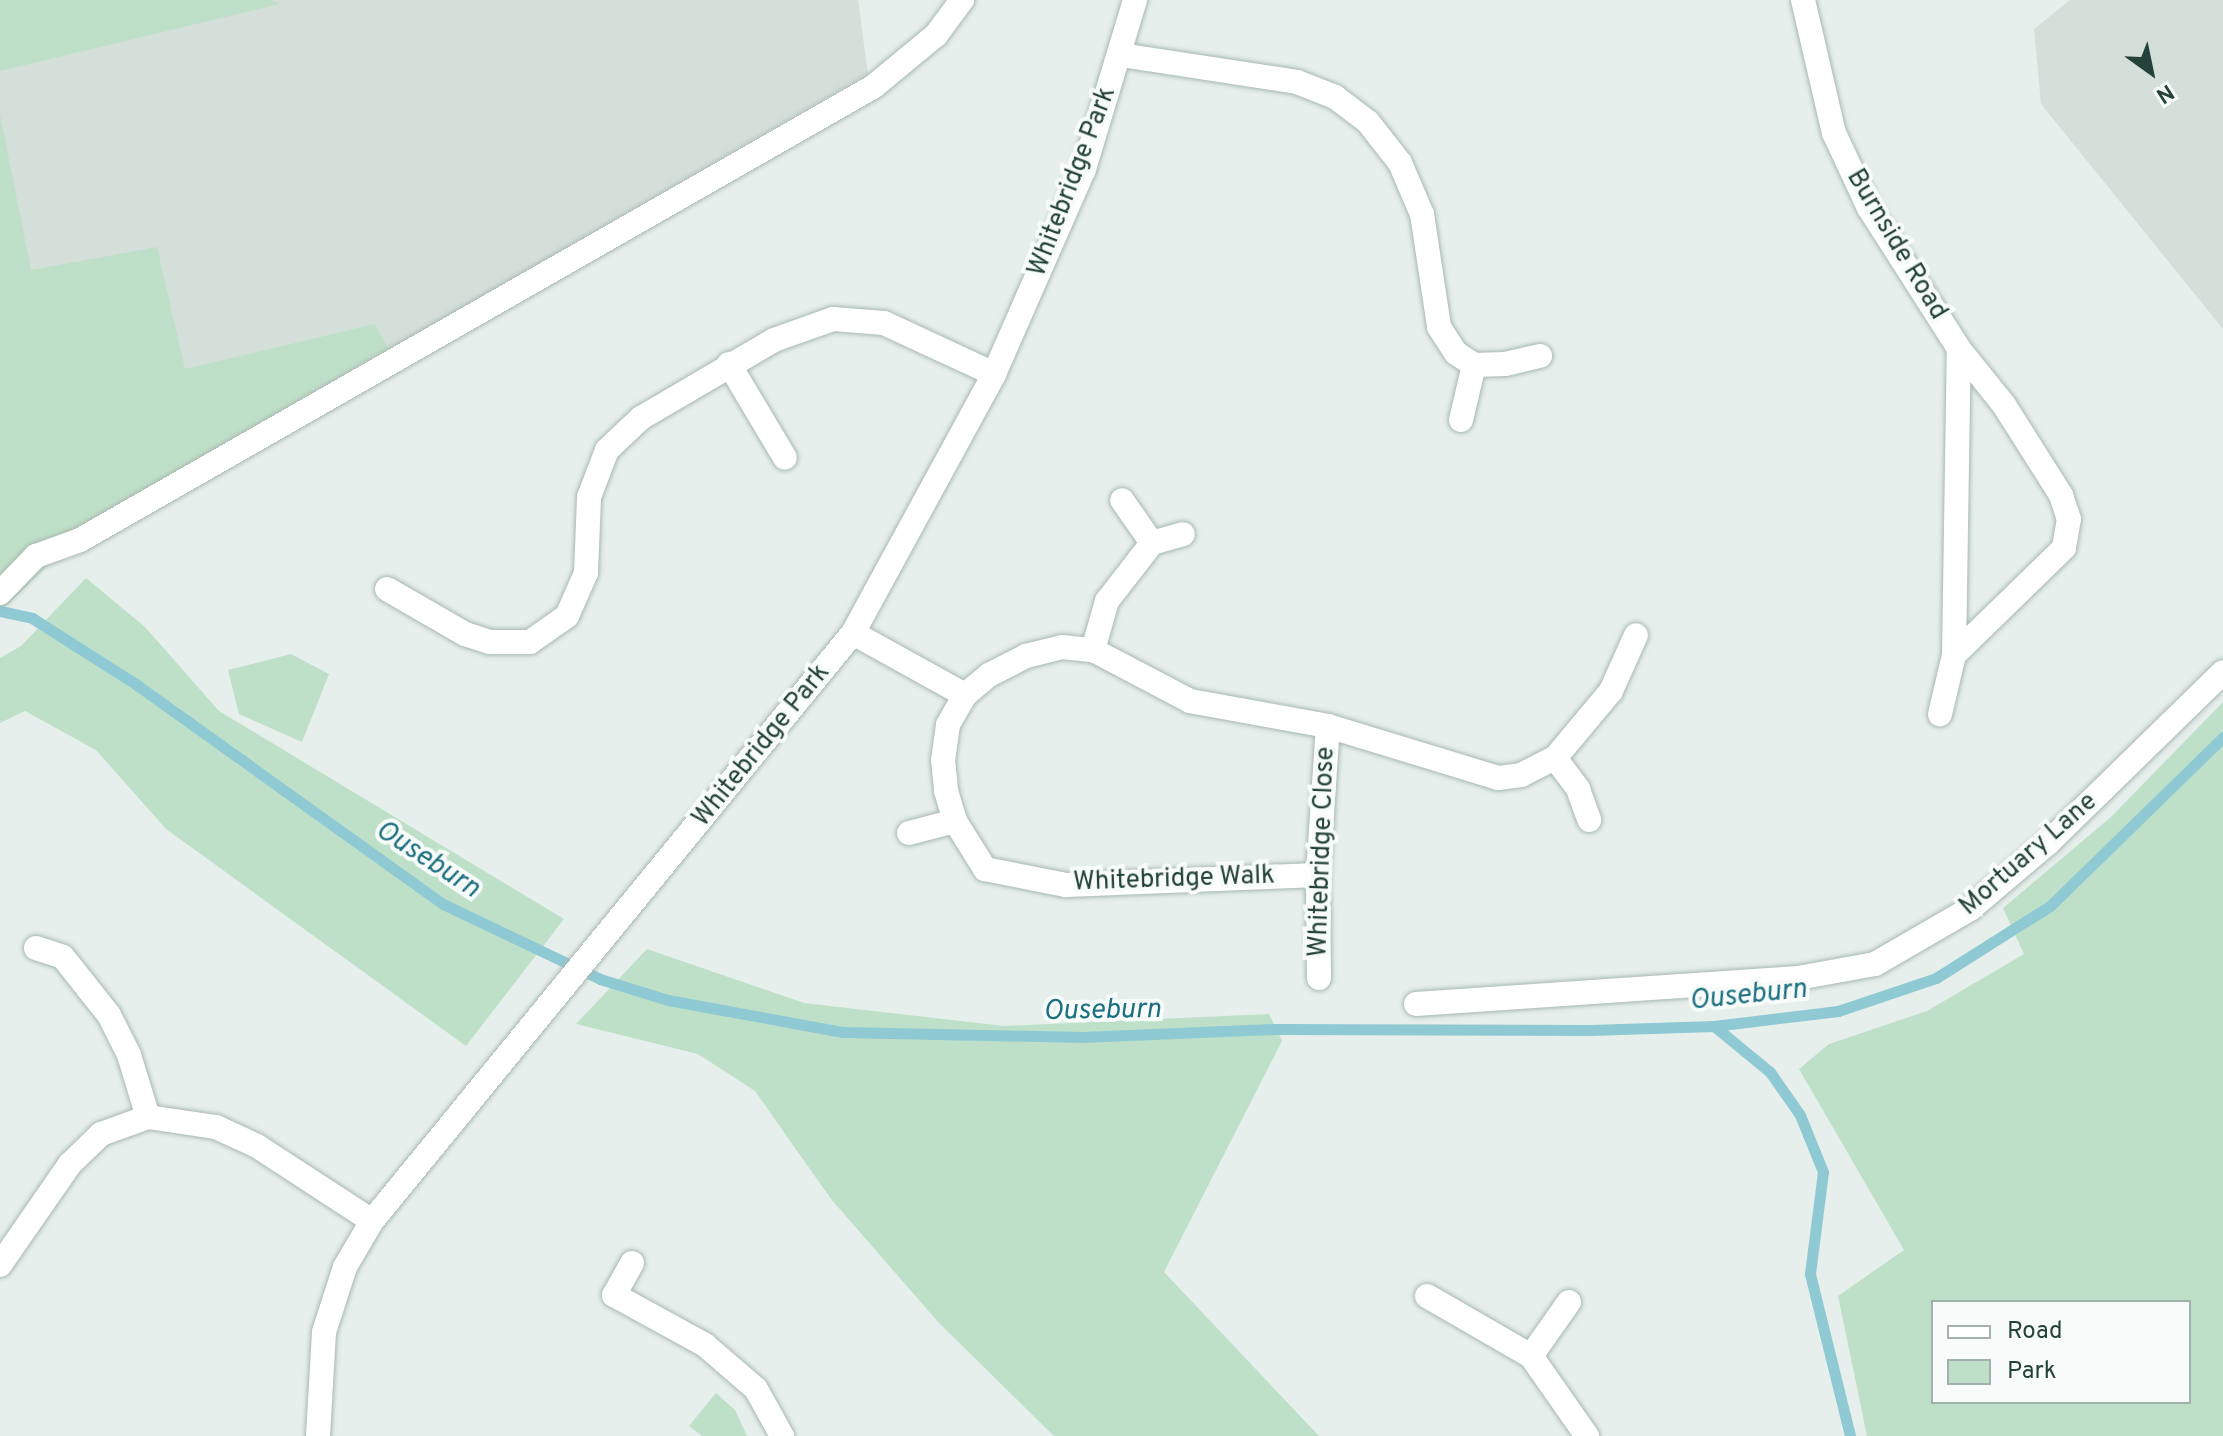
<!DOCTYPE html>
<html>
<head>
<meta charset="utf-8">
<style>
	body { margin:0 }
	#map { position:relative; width:2223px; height:1436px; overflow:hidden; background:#e6efeb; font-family:Overpass,sans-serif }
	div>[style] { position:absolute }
	.built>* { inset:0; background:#d4dfda }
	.green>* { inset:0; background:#bfe0c8 }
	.stream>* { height:11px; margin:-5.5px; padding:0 5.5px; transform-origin:5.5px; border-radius:5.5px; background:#8ec9d4 }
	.roads { filter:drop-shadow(0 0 2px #a8b8b2) drop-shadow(0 0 2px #a8b8b2) }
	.minor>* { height:24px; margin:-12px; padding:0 12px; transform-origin:12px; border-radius:12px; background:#fff }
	span { translate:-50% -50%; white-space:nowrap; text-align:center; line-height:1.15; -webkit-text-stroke:8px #f7fbf9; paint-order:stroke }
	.street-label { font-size:26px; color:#24423a }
	.water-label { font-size:28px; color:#1c6f80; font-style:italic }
	.legend { position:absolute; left:1931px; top:1300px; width:260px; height:104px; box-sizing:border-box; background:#f7fbf9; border:2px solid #a3b1ad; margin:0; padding:10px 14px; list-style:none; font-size:24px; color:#24423a }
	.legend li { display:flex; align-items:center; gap:16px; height:40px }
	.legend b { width:40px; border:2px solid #a3b1ad }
	.north { position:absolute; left:2111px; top:32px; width:80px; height:80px; -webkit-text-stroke:6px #f7fbf9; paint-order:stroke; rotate:147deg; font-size:22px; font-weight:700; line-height:32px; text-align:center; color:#24423a }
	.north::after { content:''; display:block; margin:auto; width:28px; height:36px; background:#24423a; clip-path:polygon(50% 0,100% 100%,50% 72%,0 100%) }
</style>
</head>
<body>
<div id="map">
	<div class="built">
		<div style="clip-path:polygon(0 0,858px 0,868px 74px,98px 517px,0 455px)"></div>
		<div style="clip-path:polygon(2070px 0,2223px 0,2223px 329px,2041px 104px,2034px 29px)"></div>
	</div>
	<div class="green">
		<div style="clip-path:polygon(0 0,272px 0,280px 4px,0 71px)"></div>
		<div style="clip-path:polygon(0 114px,31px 270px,157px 247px,185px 369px,375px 324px,388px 348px,98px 517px,0 612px)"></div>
		<div style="clip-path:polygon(86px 578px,145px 627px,219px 711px,564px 919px,466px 1046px,166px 829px,96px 750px,25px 711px,0 723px,0 658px,21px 646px)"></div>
		<div style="clip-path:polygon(291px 654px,329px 674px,302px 742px,239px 714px,228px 670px)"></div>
		<div style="clip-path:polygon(evenodd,2223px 702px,2223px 1436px,1867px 1436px,1838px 1296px,1904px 1250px,1799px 1069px,1829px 1044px,1927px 1011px,2024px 954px,2003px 908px,2111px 817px,2223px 702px,1933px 1302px,2189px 1302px,2189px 1402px,1933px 1402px,1933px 1302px)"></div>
		<div style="clip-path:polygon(647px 949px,804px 1003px,1004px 1026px,1269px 1014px,1282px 1041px,1164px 1272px,1319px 1436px,1054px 1436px,939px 1323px,831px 1199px,755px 1091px,698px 1054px,576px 1024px)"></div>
		<div style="clip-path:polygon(716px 1393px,735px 1410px,747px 1436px,702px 1436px,689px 1426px)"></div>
	</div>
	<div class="stream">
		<div style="left:0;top:611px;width:33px;rotate:12deg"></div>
		<div style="left:32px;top:618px;width:125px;rotate:32.5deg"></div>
		<div style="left:137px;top:685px;width:376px;rotate:35.6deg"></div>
		<div style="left:443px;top:904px;width:174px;rotate:25.5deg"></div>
		<div style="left:600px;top:979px;width:71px;rotate:17.2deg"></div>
		<div style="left:668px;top:1000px;width:178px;rotate:10.4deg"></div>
		<div style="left:843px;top:1032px;width:239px;rotate:1.2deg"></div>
		<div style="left:1082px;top:1037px;width:193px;rotate:-2.4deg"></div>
		<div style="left:1275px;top:1029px;width:315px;rotate:0.2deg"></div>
		<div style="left:1590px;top:1030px;width:124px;rotate:-1.8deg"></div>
		<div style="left:1714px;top:1026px;width:125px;rotate:-6.9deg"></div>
		<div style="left:1838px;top:1011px;width:103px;rotate:-18.6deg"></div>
		<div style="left:1936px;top:978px;width:135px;rotate:-32.3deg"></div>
		<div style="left:2050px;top:906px;width:242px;rotate:-44.3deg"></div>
		<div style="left:1714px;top:1026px;width:72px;rotate:39.4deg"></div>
		<div style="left:1770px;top:1072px;width:52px;rotate:55.1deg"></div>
		<div style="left:1800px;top:1115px;width:61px;rotate:68deg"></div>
		<div style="left:1823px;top:1172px;width:103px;rotate:97.3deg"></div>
		<div style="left:1810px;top:1274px;width:167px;rotate:76.1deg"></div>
	</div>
	<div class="roads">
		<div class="minor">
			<div style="left:1803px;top:0;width:137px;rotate:76.9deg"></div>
			<div style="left:1834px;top:133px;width:83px;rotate:65deg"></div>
			<div style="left:1869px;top:208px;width:167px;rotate:57.4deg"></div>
			<div style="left:1959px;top:349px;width:72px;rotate:51.2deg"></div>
			<div style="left:2004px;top:405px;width:107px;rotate:57.7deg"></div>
			<div style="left:2061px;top:495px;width:25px;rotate:72deg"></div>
			<div style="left:2069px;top:519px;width:29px;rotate:100deg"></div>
			<div style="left:2064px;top:548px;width:153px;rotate:135.8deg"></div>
			<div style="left:1954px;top:655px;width:61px;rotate:103.3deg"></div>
			<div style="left:1121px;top:55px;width:178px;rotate:8.7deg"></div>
			<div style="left:1297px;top:82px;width:41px;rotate:21.5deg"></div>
			<div style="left:1335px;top:97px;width:41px;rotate:37.1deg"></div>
			<div style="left:1368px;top:122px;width:52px;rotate:52deg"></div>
			<div style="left:1400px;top:163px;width:56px;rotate:66.7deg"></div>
			<div style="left:1422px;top:214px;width:114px;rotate:81.4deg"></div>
			<div style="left:1439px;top:327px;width:31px;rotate:57deg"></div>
			<div style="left:1456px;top:353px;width:22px;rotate:34deg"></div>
			<div style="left:1474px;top:365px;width:31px;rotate:-2deg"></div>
			<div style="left:1505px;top:364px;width:36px;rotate:-13deg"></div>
			<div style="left:729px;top:364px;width:109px;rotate:59.2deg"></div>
			<div style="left:1461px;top:420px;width:57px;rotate:-76.7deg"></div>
			<div style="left:1152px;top:543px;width:32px;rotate:-16deg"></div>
			<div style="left:387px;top:589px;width:90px;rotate:30deg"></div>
			<div style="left:465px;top:634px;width:26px;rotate:18deg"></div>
			<div style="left:490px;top:642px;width:40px"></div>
			<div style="left:530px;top:642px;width:45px;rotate:-35.1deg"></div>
			<div style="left:567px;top:616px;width:47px;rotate:-66.2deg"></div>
			<div style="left:586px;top:573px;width:76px;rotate:-87.7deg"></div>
			<div style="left:589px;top:497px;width:50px;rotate:-69deg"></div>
			<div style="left:607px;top:450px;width:47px;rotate:-43.3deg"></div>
			<div style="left:641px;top:418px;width:154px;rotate:-30.4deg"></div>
			<div style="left:774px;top:340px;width:63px;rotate:-19.6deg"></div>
			<div style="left:833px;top:319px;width:51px;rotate:4.5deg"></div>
			<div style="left:884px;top:323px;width:121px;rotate:24.9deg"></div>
			<div style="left:0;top:593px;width:52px;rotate:-45.8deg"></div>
			<div style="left:36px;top:556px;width:47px;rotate:-20deg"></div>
			<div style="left:80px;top:540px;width:913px;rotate:-29.74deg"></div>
			<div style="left:873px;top:87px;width:82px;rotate:-39.5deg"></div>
			<div style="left:936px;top:35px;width:44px;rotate:-53.4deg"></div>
			<div style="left:853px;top:633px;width:128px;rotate:29deg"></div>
			<div style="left:965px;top:695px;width:31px;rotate:-40deg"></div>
			<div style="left:989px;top:675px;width:42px;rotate:-27.2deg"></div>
			<div style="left:1026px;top:656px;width:37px;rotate:-14deg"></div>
			<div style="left:1062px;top:647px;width:31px;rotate:6deg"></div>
			<div style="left:1093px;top:650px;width:110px;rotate:27.7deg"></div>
			<div style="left:1190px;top:701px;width:140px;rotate:10.3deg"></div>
			<div style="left:1328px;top:726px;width:178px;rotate:17deg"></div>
			<div style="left:1498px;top:778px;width:23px;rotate:-7deg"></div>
			<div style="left:1521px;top:775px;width:38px;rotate:-27deg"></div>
			<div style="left:1555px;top:758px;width:87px;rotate:-50.1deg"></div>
			<div style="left:1611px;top:691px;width:61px;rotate:-65.9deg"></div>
			<div style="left:1093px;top:650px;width:51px;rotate:-74.1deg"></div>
			<div style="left:1107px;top:601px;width:73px;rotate:-52.2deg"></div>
			<div style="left:1152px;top:543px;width:52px;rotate:-124.9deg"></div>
			<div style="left:1954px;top:655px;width:306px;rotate:-89.1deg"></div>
			<div style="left:965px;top:695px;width:34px;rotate:120deg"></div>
			<div style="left:948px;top:725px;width:35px;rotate:98deg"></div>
			<div style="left:943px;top:760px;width:31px;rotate:84deg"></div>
			<div style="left:946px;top:791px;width:31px;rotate:73deg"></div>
			<div style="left:955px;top:821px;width:57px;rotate:58deg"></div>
			<div style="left:985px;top:869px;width:83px;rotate:11.2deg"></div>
			<div style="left:1066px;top:885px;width:252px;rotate:-2.3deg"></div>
			<div style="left:1555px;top:758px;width:39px;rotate:53deg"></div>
			<div style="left:1578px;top:789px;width:33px;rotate:70deg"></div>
			<div style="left:909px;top:833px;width:48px;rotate:-14.6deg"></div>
			<div style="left:36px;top:948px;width:28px;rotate:18deg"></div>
			<div style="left:63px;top:957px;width:74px;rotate:51.6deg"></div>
			<div style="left:109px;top:1015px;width:45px;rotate:63.4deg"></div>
			<div style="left:129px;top:1055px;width:65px;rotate:73deg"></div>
			<div style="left:1319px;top:978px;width:103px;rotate:-90.6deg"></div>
			<div style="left:1318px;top:875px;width:149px;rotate:-86.2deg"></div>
			<div style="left:1416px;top:1004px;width:383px;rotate:-3.9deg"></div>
			<div style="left:1798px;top:978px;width:78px;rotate:-10.3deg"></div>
			<div style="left:1875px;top:964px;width:110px;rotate:-30.1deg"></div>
			<div style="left:1970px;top:909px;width:104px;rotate:-40.3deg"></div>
			<div style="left:2049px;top:842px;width:243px;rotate:-44.3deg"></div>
			<div style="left:632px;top:1263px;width:37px;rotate:119deg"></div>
			<div style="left:614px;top:1295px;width:104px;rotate:28.8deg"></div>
			<div style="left:705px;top:1345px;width:67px;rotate:40.8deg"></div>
			<div style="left:756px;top:1389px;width:54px;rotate:61deg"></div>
			<div style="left:0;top:1265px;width:123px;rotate:-55.3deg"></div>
			<div style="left:70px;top:1164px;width:43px;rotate:-44.1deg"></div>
			<div style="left:101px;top:1134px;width:50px;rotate:-19.9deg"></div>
			<div style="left:148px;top:1117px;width:69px;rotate:8.4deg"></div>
			<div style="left:216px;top:1127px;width:45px;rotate:24.9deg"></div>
			<div style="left:257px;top:1146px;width:137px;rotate:33.1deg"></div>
			<div style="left:1427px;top:1296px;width:120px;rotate:30deg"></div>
			<div style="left:1531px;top:1356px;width:98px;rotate:55deg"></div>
			<div style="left:1531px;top:1356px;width:66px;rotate:-54.9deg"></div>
			<div style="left:318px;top:1436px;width:104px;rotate:-86.7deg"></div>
			<div style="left:324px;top:1332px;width:68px;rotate:-72.1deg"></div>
			<div style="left:345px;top:1267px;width:53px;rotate:-59.6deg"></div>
			<div style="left:372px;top:1221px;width:760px;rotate:-50.72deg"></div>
			<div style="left:853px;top:633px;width:295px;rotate:-61.4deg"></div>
			<div style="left:994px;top:374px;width:224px;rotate:-66.3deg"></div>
			<div style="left:1084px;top:169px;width:177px;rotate:-73.2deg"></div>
		</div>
	</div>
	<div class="street-label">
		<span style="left:1073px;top:182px;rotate:-69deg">Whitebridge Park</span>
		<span style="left:1896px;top:245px;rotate:59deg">Burnside Road</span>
		<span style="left:762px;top:746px;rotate:-51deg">Whitebridge Park</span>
		<span style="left:1323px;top:852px;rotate:-88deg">Whitebridge Close</span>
		<span style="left:2029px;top:855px;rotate:-41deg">Mortuary Lane</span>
		<span style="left:1174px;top:880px;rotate:-2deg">Whitebridge Walk</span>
	</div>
	<div class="water-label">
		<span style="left:427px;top:860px;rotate:33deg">Ouseburn</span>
		<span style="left:1748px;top:996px;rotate:-6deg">Ouseburn</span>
		<span style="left:1102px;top:1011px;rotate:-1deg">Ouseburn</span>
	</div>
	<ul class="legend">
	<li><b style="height:10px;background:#fff"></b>Road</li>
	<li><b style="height:22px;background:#bfe0c8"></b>Park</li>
	</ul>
	<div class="north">N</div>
</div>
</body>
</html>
